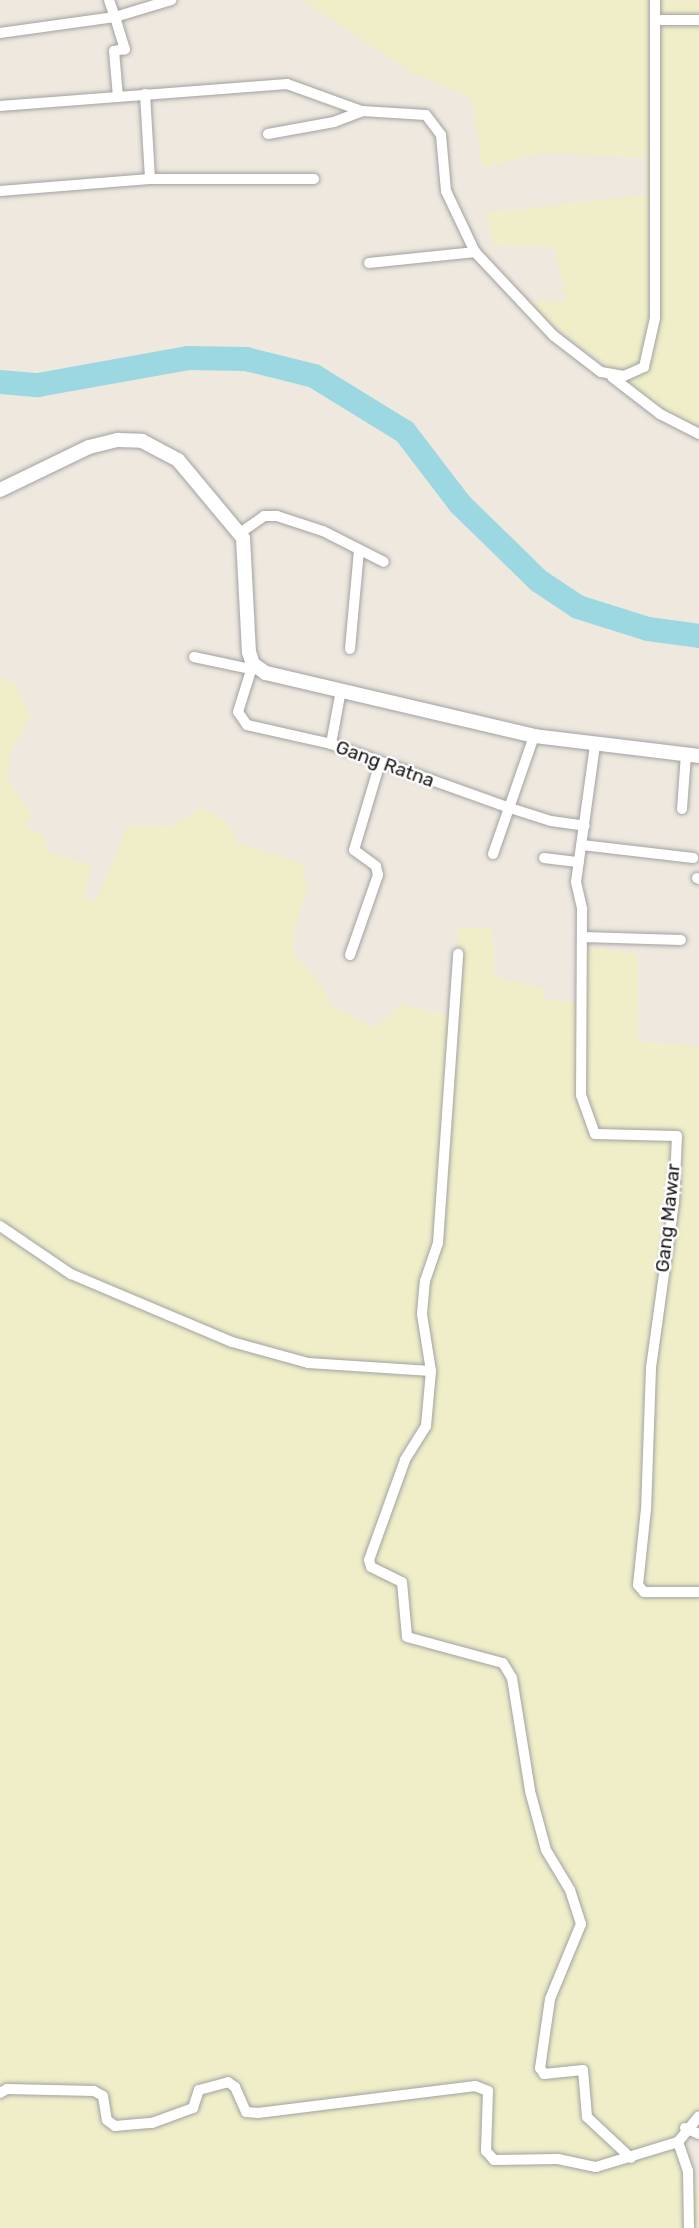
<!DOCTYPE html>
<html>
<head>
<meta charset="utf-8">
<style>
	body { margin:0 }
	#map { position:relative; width:699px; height:2228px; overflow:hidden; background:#eee8df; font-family:Rubik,sans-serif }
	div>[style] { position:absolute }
	.farmland>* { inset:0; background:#efeec8 }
	.river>* { height:24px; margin:-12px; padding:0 12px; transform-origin:12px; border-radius:12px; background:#9bd8e1 }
	.roads { filter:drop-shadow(0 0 2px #a2a2a2) drop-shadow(0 0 2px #a2a2a2) }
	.minor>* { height:10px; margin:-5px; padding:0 5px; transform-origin:5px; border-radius:5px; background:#fff }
	.tertiary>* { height:14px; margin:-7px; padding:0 7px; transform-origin:7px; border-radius:7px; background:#fff }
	span { translate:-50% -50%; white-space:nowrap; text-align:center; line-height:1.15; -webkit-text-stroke:5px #fff; paint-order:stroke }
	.street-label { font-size:19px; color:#1b1b1b }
</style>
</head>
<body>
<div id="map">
	<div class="farmland">
		<div style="clip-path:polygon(302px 0,699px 0,699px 425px,673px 417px,523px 301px,566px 301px,554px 247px,493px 245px,487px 213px,646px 195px,646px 158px,543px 153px,483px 168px,471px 98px,410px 72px)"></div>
		<div style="clip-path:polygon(0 677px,14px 684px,31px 715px,9px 755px,8px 780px,31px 814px,26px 826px,45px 837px,46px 851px,92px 865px,83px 898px,97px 899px,128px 825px,170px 827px,202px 807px,228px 823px,239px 843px,302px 864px,308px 890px,295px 928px,293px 953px,326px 992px,331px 1005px,375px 1028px,400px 1004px,455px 1016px,458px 928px,492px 928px,495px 977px,545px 989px,544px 999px,579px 1003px,581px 947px,637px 953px,639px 1042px,699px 1046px,699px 2122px,686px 2145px,699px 2191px,699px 2228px,0 2228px)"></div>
	</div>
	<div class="river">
		<div style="left:0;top:382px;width:38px;rotate:5deg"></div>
		<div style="left:38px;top:385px;width:152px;rotate:-10.2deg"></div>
		<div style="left:188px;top:358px;width:58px;rotate:1deg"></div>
		<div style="left:246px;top:359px;width:70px;rotate:14deg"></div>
		<div style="left:314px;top:376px;width:107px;rotate:31.6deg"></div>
		<div style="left:405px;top:432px;width:91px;rotate:52.6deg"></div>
		<div style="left:460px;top:504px;width:110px;rotate:44.3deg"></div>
		<div style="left:539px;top:581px;width:47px;rotate:33.7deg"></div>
		<div style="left:578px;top:607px;width:73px;rotate:17.4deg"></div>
		<div style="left:648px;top:629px;width:51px;rotate:7.8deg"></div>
	</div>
	<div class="roads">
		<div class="minor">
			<div style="left:109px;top:0;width:18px;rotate:71deg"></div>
			<div style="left:115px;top:17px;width:59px;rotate:-16.9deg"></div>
			<div style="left:655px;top:20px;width:44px"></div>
			<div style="left:0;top:33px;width:116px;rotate:-7.9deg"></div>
			<div style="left:115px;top:17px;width:34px;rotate:73deg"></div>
			<div style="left:125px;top:49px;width:11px;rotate:170deg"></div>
			<div style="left:114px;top:51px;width:46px;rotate:85deg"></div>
			<div style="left:145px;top:94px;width:85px;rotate:86.6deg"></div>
			<div style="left:0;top:106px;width:288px;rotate:-4.4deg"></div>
			<div style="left:287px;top:84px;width:80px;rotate:19.8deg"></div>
			<div style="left:362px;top:111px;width:64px;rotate:3.6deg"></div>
			<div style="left:426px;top:115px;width:25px;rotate:53deg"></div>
			<div style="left:441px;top:135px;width:56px;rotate:84.9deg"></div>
			<div style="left:446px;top:191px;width:68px;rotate:64.6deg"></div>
			<div style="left:475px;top:252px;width:115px;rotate:46.8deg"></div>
			<div style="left:554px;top:336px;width:59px;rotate:37.5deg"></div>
			<div style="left:601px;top:372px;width:23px;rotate:10deg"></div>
			<div style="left:624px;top:376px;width:22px;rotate:-24deg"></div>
			<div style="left:644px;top:367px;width:50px;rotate:-77.3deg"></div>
			<div style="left:655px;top:318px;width:318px;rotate:-90deg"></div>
			<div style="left:268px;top:134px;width:67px;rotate:-10.3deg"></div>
			<div style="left:334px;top:122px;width:30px;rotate:-21deg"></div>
			<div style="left:0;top:191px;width:150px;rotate:-4.6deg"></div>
			<div style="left:150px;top:179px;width:164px"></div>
			<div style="left:369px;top:263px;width:107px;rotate:-5.9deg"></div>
			<div style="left:612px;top:377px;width:61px;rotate:37.6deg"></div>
			<div style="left:660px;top:414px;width:44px;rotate:27.1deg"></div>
			<div style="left:240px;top:533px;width:29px;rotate:-35deg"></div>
			<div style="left:264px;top:516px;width:13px"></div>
			<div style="left:277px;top:516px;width:48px;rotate:18.1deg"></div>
			<div style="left:323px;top:531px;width:68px;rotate:26.9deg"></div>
			<div style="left:350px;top:649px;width:98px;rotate:-84.8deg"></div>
			<div style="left:194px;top:657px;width:57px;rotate:12.1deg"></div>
			<div style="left:253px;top:664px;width:50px;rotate:107.4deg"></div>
			<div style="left:238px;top:712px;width:16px;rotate:55deg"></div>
			<div style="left:247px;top:725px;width:86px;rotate:12.7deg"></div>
			<div style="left:331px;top:744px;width:187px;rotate:19.7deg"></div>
			<div style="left:507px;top:807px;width:46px;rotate:17.7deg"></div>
			<div style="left:551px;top:821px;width:34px;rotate:8deg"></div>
			<div style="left:331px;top:744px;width:55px;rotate:-79.5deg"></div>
			<div style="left:595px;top:745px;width:138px;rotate:97.9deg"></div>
			<div style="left:576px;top:882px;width:28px;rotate:77deg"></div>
			<div style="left:582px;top:909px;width:186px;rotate:90.3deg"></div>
			<div style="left:581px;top:1095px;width:41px;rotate:70.3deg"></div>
			<div style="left:595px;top:1134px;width:82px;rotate:1.4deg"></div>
			<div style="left:677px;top:1136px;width:66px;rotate:92.6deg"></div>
			<div style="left:674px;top:1202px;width:168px;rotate:97.9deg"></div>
			<div style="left:651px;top:1368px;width:141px;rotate:92deg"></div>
			<div style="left:646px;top:1509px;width:76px;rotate:96deg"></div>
			<div style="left:638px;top:1585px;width:9px;rotate:49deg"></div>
			<div style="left:644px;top:1592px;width:55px"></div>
			<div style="left:682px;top:809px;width:54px;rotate:-85.8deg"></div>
			<div style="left:582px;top:845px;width:112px;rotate:6.7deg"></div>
			<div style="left:493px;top:854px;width:125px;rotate:-70.8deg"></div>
			<div style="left:544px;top:858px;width:35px;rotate:7deg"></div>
			<div style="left:697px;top:878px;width:2px;rotate:27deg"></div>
			<div style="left:582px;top:937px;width:99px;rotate:1.7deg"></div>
			<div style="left:350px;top:955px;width:85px;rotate:-70.7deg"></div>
			<div style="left:378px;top:875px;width:9px;rotate:-103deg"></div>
			<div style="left:376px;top:866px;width:27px;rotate:-144deg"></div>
			<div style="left:354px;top:850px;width:91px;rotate:-73.4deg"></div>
			<div style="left:0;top:1226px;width:86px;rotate:34.1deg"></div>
			<div style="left:71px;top:1274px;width:175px;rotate:22.9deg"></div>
			<div style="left:232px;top:1342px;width:79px;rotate:15.4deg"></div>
			<div style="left:308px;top:1363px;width:123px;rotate:3.7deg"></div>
			<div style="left:431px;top:1371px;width:55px;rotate:95.2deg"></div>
			<div style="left:426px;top:1426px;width:40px;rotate:122deg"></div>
			<div style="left:405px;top:1460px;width:106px;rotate:109.8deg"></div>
			<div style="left:369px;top:1560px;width:7px;rotate:74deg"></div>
			<div style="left:371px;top:1567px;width:34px;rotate:26deg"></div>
			<div style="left:402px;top:1582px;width:55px;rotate:84.8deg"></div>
			<div style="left:407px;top:1637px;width:99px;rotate:15.2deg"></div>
			<div style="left:503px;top:1663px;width:17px;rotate:59deg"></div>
			<div style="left:512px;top:1678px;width:114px;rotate:80.9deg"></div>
			<div style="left:530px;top:1791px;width:61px;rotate:74.8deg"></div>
			<div style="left:546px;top:1850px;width:47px;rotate:59deg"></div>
			<div style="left:570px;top:1890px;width:36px;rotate:72deg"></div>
			<div style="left:581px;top:1924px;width:81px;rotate:112.5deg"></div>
			<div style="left:550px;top:1999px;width:70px;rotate:98.2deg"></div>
			<div style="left:540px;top:2068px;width:7px;rotate:56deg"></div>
			<div style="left:544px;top:2074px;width:39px;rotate:-6deg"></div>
			<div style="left:583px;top:2070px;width:47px;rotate:85.1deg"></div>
			<div style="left:587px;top:2117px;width:60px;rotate:43deg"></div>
			<div style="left:431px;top:1371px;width:58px;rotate:-99deg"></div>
			<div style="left:422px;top:1314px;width:33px;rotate:-85deg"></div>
			<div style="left:425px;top:1281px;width:40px;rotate:-71.1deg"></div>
			<div style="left:438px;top:1243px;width:290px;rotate:-86deg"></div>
			<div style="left:0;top:2093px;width:8px;rotate:-30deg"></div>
			<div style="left:7px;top:2089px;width:87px;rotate:1.3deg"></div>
			<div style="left:94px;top:2091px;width:10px;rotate:29deg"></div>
			<div style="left:103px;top:2096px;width:24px;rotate:81deg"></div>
			<div style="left:107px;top:2120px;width:10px;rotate:37deg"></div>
			<div style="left:115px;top:2126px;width:37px;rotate:-5deg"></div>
			<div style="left:152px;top:2123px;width:44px;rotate:-20.1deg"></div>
			<div style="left:193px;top:2108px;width:19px;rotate:-72deg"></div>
			<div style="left:199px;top:2090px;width:30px;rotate:-15deg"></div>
			<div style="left:228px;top:2082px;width:9px;rotate:36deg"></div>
			<div style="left:235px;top:2087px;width:27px;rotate:66deg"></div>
			<div style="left:246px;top:2112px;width:12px;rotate:5deg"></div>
			<div style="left:258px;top:2113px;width:219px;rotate:-7.1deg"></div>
			<div style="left:475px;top:2086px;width:14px;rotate:21deg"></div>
			<div style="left:488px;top:2091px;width:60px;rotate:91.9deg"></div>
			<div style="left:486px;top:2151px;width:12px;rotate:48deg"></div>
			<div style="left:494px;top:2160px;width:64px;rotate:-0.9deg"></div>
			<div style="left:558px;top:2159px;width:39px;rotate:12deg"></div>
			<div style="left:596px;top:2167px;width:86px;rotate:-17deg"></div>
			<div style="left:685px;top:2128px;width:15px;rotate:23deg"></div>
			<div style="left:689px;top:2228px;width:57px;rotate:-91deg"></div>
			<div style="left:688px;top:2171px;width:31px;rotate:-109deg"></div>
			<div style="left:678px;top:2142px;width:33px;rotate:-51deg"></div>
		</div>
		<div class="tertiary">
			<div style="left:0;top:490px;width:99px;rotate:-25.8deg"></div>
			<div style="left:89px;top:447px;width:30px;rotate:-14deg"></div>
			<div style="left:118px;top:440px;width:24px;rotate:2deg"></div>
			<div style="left:142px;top:441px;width:41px;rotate:27.8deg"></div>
			<div style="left:178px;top:460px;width:102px;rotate:50.2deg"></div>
			<div style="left:243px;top:538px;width:114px;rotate:87deg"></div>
			<div style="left:249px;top:652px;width:13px;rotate:72deg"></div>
			<div style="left:253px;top:664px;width:16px;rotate:35deg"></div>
			<div style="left:266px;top:673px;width:275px;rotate:13.2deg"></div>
			<div style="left:534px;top:736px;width:166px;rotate:6.9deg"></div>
		</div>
	</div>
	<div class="street-label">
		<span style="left:385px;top:764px;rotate:20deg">Gang Ratna</span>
		<span style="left:668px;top:1218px;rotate:-84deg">Gang Mawar</span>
	</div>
</div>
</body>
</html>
